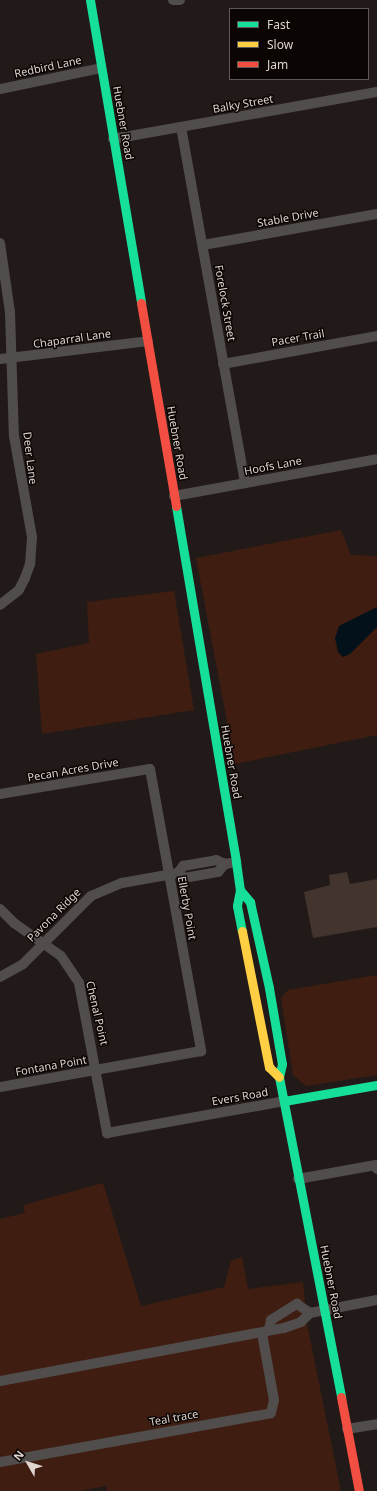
<!DOCTYPE html>
<html>
<head>
<meta charset="utf-8">
<style>
	body { margin:0 }
	#map { position:relative; width:377px; height:1491px; overflow:hidden; background:#221a18; font-family:"Noto Sans",sans-serif }
	div>[style] { position:absolute }
	.green>* { inset:0; background:#3f1e11 }
	.water>* { inset:0; background:#03111b }
	.building>* { inset:0; background:#43342e }
	.street>* { height:10px; margin:-5px; padding:0 5px; transform-origin:5px; border-radius:5px; background:#504d4c }
	.fast>* { height:9px; margin:-4.5px; padding:0 4.5px; transform-origin:4.5px; border-radius:4.5px; background:#16e098 }
	.slow>* { height:9px; margin:-4.5px; padding:0 4.5px; transform-origin:4.5px; border-radius:4.5px; background:#ffcf43 }
	.jam>* { height:9px; margin:-4.5px; padding:0 4.5px; transform-origin:4.5px; border-radius:4.5px; background:#f24e42 }
	span { translate:-50% -50%; white-space:nowrap; text-align:center; line-height:1.15; -webkit-text-stroke:3px #0b0604; paint-order:stroke }
	.street-label { font-size:11px; color:#dfd4d0 }
	.legend { position:absolute; left:229px; top:8px; width:140px; height:72px; box-sizing:border-box; background:#0b0604; border:1px solid #605856; margin:0; padding:5px 7px; list-style:none; font-size:12px; color:#dfd4d0 }
	.legend li { display:flex; align-items:center; gap:8px; height:20px }
	.legend b { width:20px; border:1px solid #605856 }
	.north { position:absolute; left:8px; top:1443px; width:40px; height:40px; -webkit-text-stroke:3px #0b0604; paint-order:stroke; rotate:309deg; font-size:11px; font-weight:700; line-height:16px; text-align:center; color:#dfd4d0 }
	.north::after { content:''; display:block; margin:auto; width:14px; height:18px; background:#dfd4d0; clip-path:polygon(50% 0,100% 100%,50% 72%,0 100%) }
</style>
</head>
<body>
<div id="map">
	<div class="green">
		<div style="clip-path:polygon(341px 530px,351px 555px,377px 556px,377px 735px,235px 764px,196px 558px)"></div>
		<div style="clip-path:polygon(174px 591px,194px 710px,42px 734px,36px 654px,89px 643px,87px 602px)"></div>
		<div style="clip-path:polygon(377px 975px,377px 1075px,306px 1086px,293px 1075px,281px 998px,288px 990px)"></div>
		<div style="clip-path:polygon(103px 1183px,141px 1306px,224px 1287px,231px 1261px,242px 1257px,248px 1289px,303px 1282px,307px 1324px,341px 1491px,107px 1491px,106px 1486px,80px 1491px,0 1491px,0 1219px,25px 1213px,23px 1205px)"></div>
	</div>
	<div class="water">
		<div style="clip-path:polygon(377px 607px,377px 627px,350px 654px,343px 657px,338px 652px,335px 638px,339px 626px)"></div>
	</div>
	<div class="building">
		<div style="clip-path:polygon(347px 872px,350px 884px,377px 879px,377px 927px,313px 938px,304px 892px,330px 885px,329px 875px)"></div>
	</div>
	<div class="street">
		<div style="left:173px;top:0;width:7px"></div>
		<div style="left:0;top:89px;width:103px;rotate:-11.7deg"></div>
		<div style="left:181px;top:127px;width:362px;rotate:79.8deg"></div>
		<div style="left:113px;top:139px;width:268px;rotate:-10.1deg"></div>
		<div style="left:0;top:243px;width:70px;rotate:81.8deg"></div>
		<div style="left:10px;top:312px;width:124px;rotate:88.2deg"></div>
		<div style="left:14px;top:436px;width:103px;rotate:79.9deg"></div>
		<div style="left:32px;top:537px;width:27px;rotate:94deg"></div>
		<div style="left:30px;top:564px;width:15px;rotate:110deg"></div>
		<div style="left:25px;top:578px;width:13px;rotate:117deg"></div>
		<div style="left:19px;top:590px;width:24px;rotate:142deg"></div>
		<div style="left:203px;top:245px;width:177px;rotate:-10.1deg"></div>
		<div style="left:0;top:359px;width:149px;rotate:-6.9deg"></div>
		<div style="left:223px;top:364px;width:157px;rotate:-10.3deg"></div>
		<div style="left:174px;top:496px;width:206px;rotate:-10.3deg"></div>
		<div style="left:0;top:794px;width:152px;rotate:-9.5deg"></div>
		<div style="left:150px;top:769px;width:287px;rotate:79.7deg"></div>
		<div style="left:201px;top:1051px;width:204px;rotate:169.8deg"></div>
		<div style="left:178px;top:873px;width:9px;rotate:-54deg"></div>
		<div style="left:183px;top:866px;width:34px;rotate:-10deg"></div>
		<div style="left:216px;top:860px;width:10px;rotate:24deg"></div>
		<div style="left:225px;top:864px;width:11px;rotate:-10deg"></div>
		<div style="left:178px;top:873px;width:8px;rotate:40deg"></div>
		<div style="left:184px;top:878px;width:35px;rotate:-10deg"></div>
		<div style="left:218px;top:872px;width:11px;rotate:-49deg"></div>
		<div style="left:0;top:909px;width:20px;rotate:45deg"></div>
		<div style="left:14px;top:923px;width:57px;rotate:35.1deg"></div>
		<div style="left:61px;top:956px;width:32px;rotate:56deg"></div>
		<div style="left:79px;top:983px;width:153px;rotate:79.4deg"></div>
		<div style="left:107px;top:1133px;width:180px;rotate:-10.2deg"></div>
		<div style="left:0;top:977px;width:26px;rotate:-29deg"></div>
		<div style="left:23px;top:964px;width:96px;rotate:-45deg"></div>
		<div style="left:91px;top:896px;width:34px;rotate:-23deg"></div>
		<div style="left:122px;top:883px;width:57px;rotate:-10.1deg"></div>
		<div style="left:298px;top:1179px;width:79px;rotate:-10.2deg"></div>
		<div style="left:376px;top:1165px;width:4px;rotate:76deg"></div>
		<div style="left:269px;top:1330px;width:10px;rotate:-79deg"></div>
		<div style="left:271px;top:1320px;width:31px;rotate:-32deg"></div>
		<div style="left:297px;top:1304px;width:16px;rotate:35deg"></div>
		<div style="left:0;top:1381px;width:289px;rotate:-10.6deg"></div>
		<div style="left:284px;top:1328px;width:18px;rotate:-19deg"></div>
		<div style="left:301px;top:1322px;width:13px;rotate:-45deg"></div>
		<div style="left:310px;top:1313px;width:68px;rotate:-11deg"></div>
		<div style="left:347px;top:1429px;width:30px;rotate:-9deg"></div>
		<div style="left:0;top:1462px;width:275px;rotate:-10.2deg"></div>
		<div style="left:271px;top:1413px;width:13px;rotate:-77deg"></div>
		<div style="left:274px;top:1400px;width:68px;rotate:-100.2deg"></div>
	</div>
	<div class="fast">
		<div style="left:90px;top:0;width:307px;rotate:80.4deg"></div>
		<div style="left:176px;top:506px;width:361px;rotate:80.4deg"></div>
		<div style="left:236px;top:862px;width:28px;rotate:82deg"></div>
		<div style="left:240px;top:890px;width:16px;rotate:101deg"></div>
		<div style="left:237px;top:906px;width:25px;rotate:79deg"></div>
		<div style="left:240px;top:890px;width:16px;rotate:50deg"></div>
		<div style="left:250px;top:902px;width:88px;rotate:77.5deg"></div>
		<div style="left:269px;top:988px;width:77px;rotate:80.3deg"></div>
		<div style="left:282px;top:1064px;width:13px;rotate:103deg"></div>
		<div style="left:279px;top:1077px;width:326px;rotate:79deg"></div>
		<div style="left:284px;top:1101px;width:94px;rotate:-9.8deg"></div>
	</div>
	<div class="slow">
		<div style="left:242px;top:931px;width:139px;rotate:78.8deg"></div>
		<div style="left:269px;top:1067px;width:14px;rotate:45deg"></div>
	</div>
	<div class="jam">
		<div style="left:141px;top:303px;width:206px;rotate:80.2deg"></div>
		<div style="left:341px;top:1397px;width:96px;rotate:79.2deg"></div>
	</div>
	<div class="street-label">
		<span style="left:48px;top:67px;rotate:-12deg">Redbird Lane</span>
		<span style="left:243px;top:104px;rotate:-10deg">Balky Street</span>
		<span style="left:123px;top:123px;rotate:80deg">Huebner Road</span>
		<span style="left:288px;top:218px;rotate:-10deg">Stable Drive</span>
		<span style="left:225px;top:303px;rotate:80deg">Forelock Street</span>
		<span style="left:298px;top:338px;rotate:-10deg">Pacer Trail</span>
		<span style="left:72px;top:339px;rotate:-8deg">Chaparral Lane</span>
		<span style="left:177px;top:443px;rotate:80deg">Huebner Road</span>
		<span style="left:30px;top:458px;rotate:83deg">Deer Lane</span>
		<span style="left:273px;top:466px;rotate:-11deg">Hoofs Lane</span>
		<span style="left:231px;top:762px;rotate:80deg">Huebner Road</span>
		<span style="left:73px;top:770px;rotate:-10deg">Pecan Acres Drive</span>
		<span style="left:187px;top:908px;rotate:80deg">Ellerby Point</span>
		<span style="left:54px;top:915px;rotate:-45deg">Pavona Ridge</span>
		<span style="left:97px;top:1013px;rotate:77deg">Chenal Point</span>
		<span style="left:51px;top:1066px;rotate:-10deg">Fontana Point</span>
		<span style="left:240px;top:1097px;rotate:-10deg">Evers Road</span>
		<span style="left:331px;top:1282px;rotate:79deg">Huebner Road</span>
		<span style="left:174px;top:1418px;rotate:-10deg">Teal trace</span>
	</div>
	<ul class="legend">
	<li><b style="height:5px;background:#16e098"></b>Fast</li>
	<li><b style="height:5px;background:#ffcf43"></b>Slow</li>
	<li><b style="height:5px;background:#f24e42"></b>Jam</li>
	</ul>
	<div class="north">N</div>
</div>
</body>
</html>
